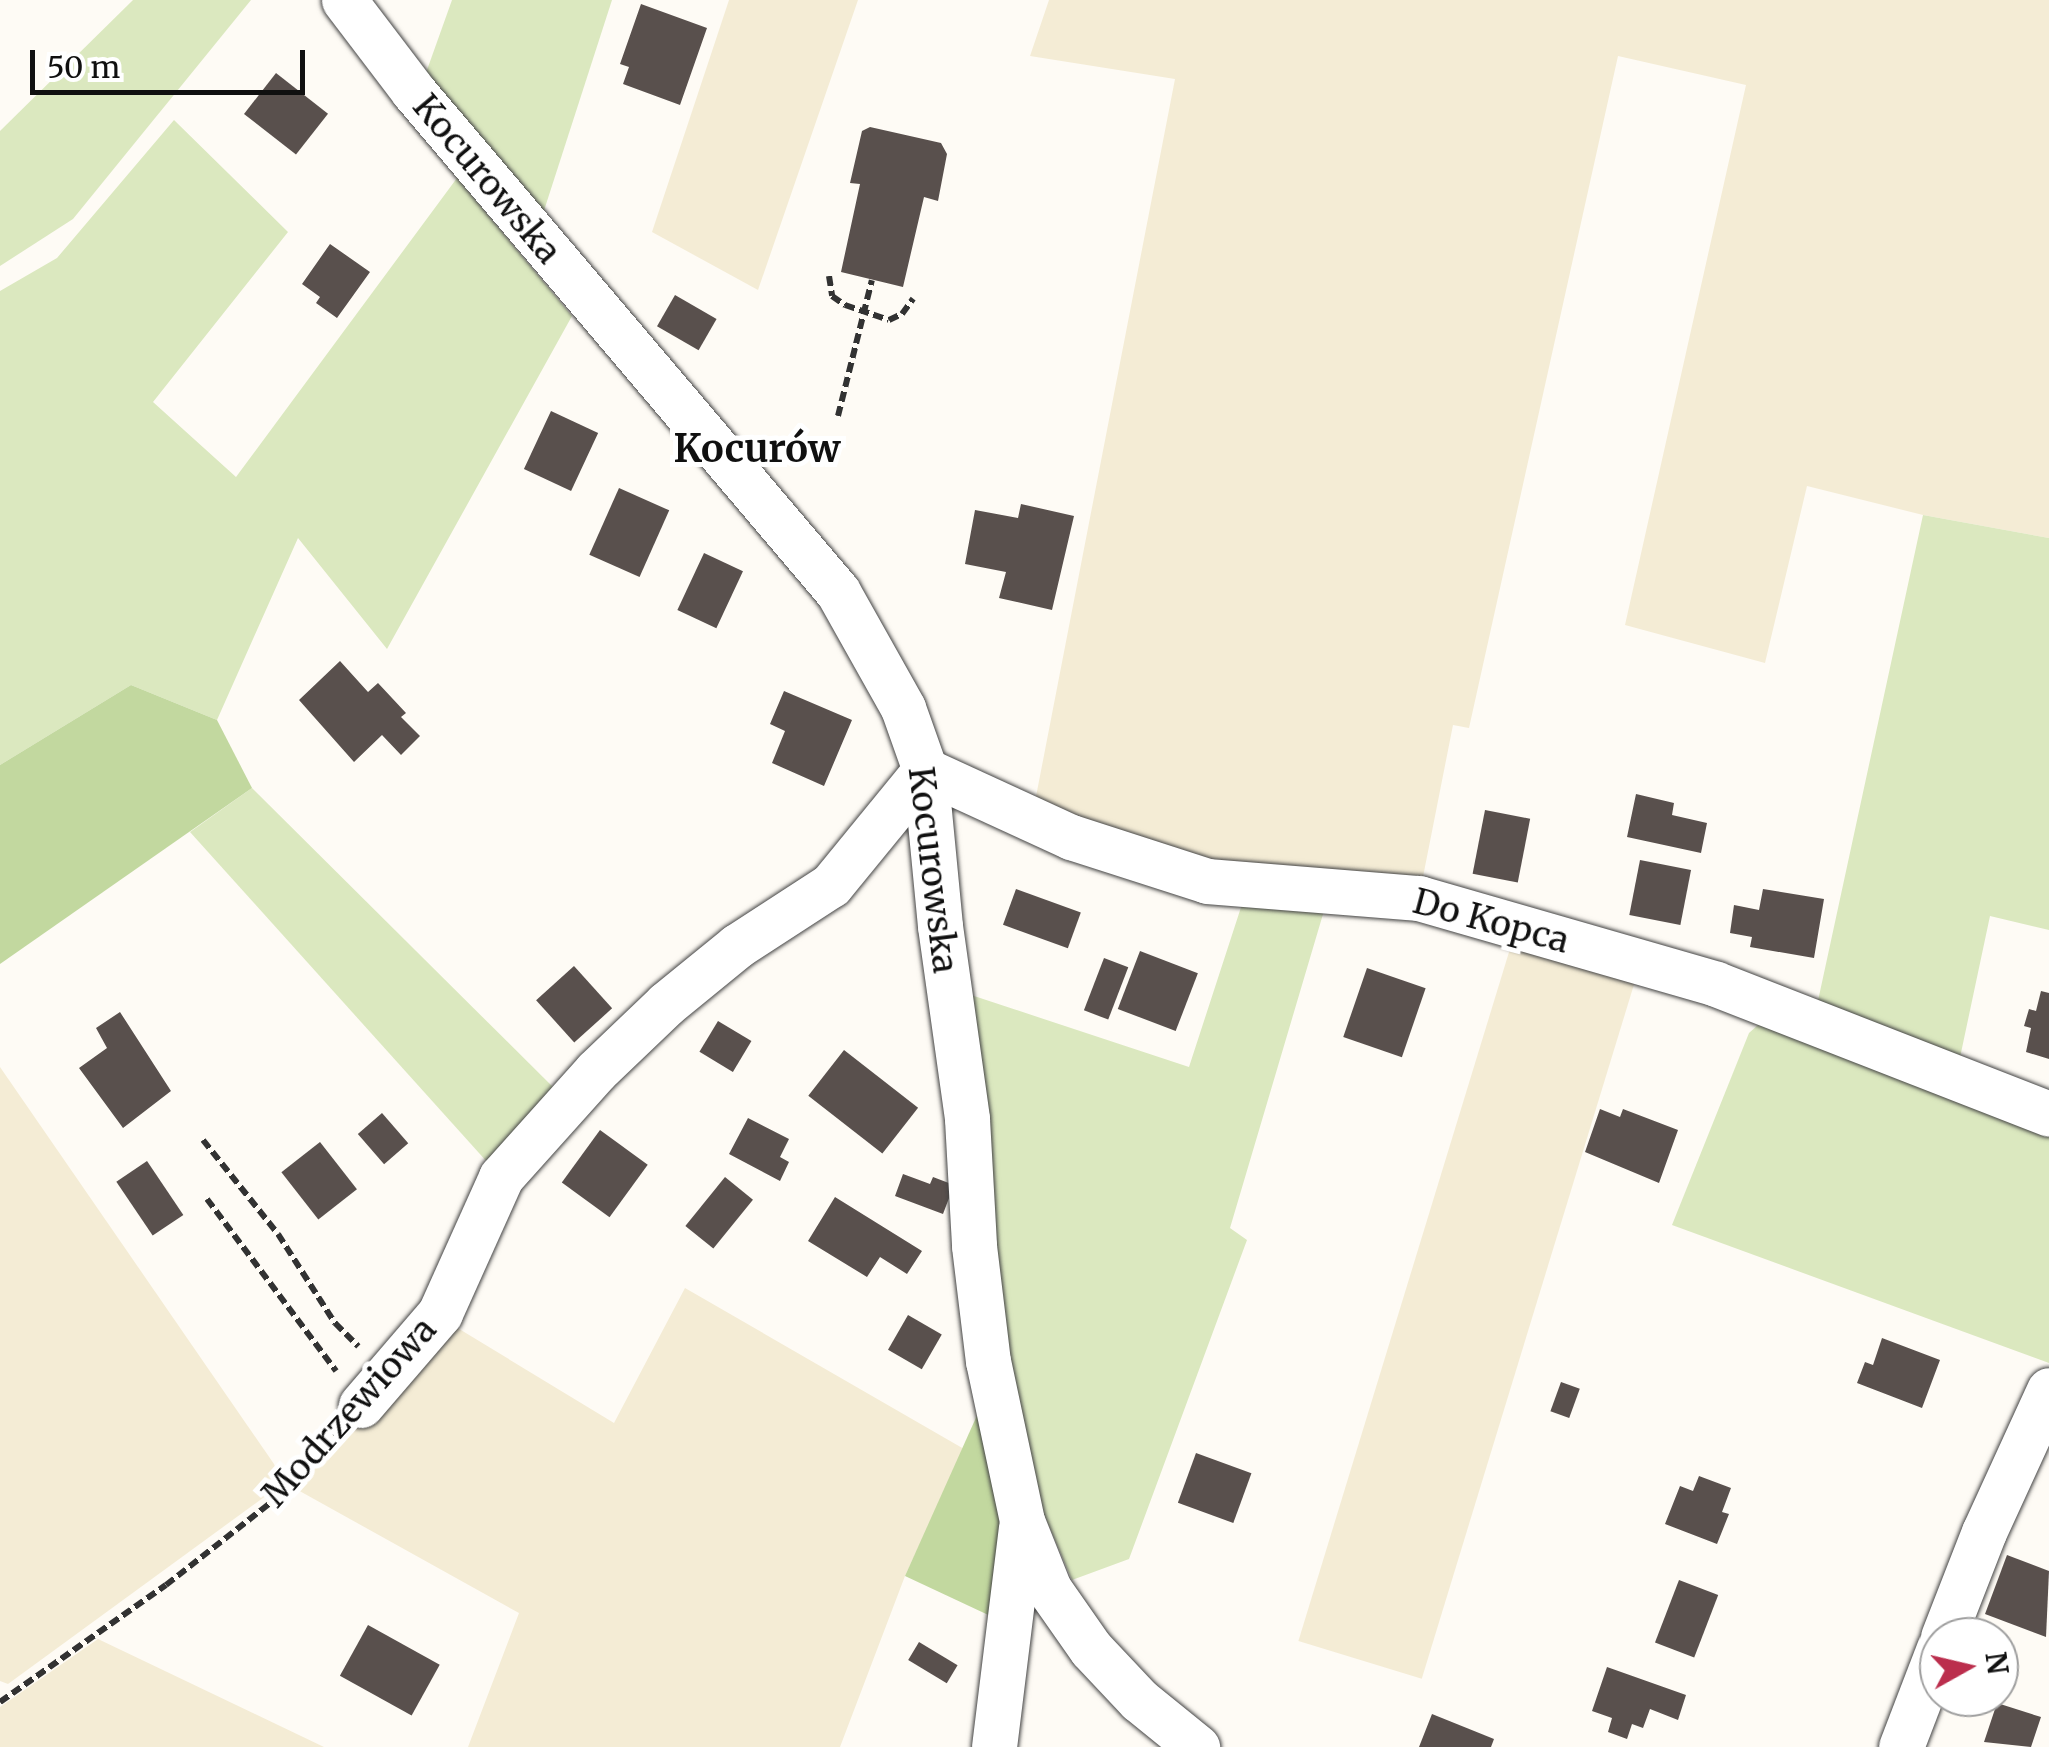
<!DOCTYPE html>
<html>
<head>
<meta charset="utf-8">
<style>
	body { margin:0 }
	#map { position:relative; width:2049px; height:1747px; overflow:hidden; background:#fefbf5; font-family:Merriweather,serif }
	div>[style] { position:absolute }
	.farmland>* { inset:0; background:#f4ecd5; transform-origin:0 0 }
	.green>* { inset:0; background:#dbe8bf }
	.forest>* { inset:0; background:#c2d89f }
	.building>* { inset:0; background:#59504d; transform-origin:0 0 }
	.path>* { height:6px; margin-top:-3px; transform-origin:0; background:repeating-linear-gradient(90deg,#323232 0 10px,transparent 0 15px) }
	.roads { filter:drop-shadow(0 0 2px #434343) drop-shadow(0 0 2px #434343) }
	.minor>* { height:45px; margin:-22.5px; padding:0 22.5px; transform-origin:22.5px; border-radius:22.5px; background:#fff }
	span { translate:-50% -50%; white-space:nowrap; text-align:center; line-height:1.15; -webkit-text-stroke:10px #fff; paint-order:stroke }
	.street-label { font-size:35px; color:#101010 }
	.neighbourhood-label { font-size:38px; color:#101010; font-weight:700 }
	.north { position:absolute; left:1919px; top:1617px; width:100px; height:100px; box-sizing:border-box; background:#fff; border:2px solid #9f9f9f; border-radius:50%; rotate:82deg; font-size:28px; font-weight:700; line-height:40px; text-align:center; color:#101010 }
	.north::after { content:''; display:block; margin:auto; width:35px; height:45px; background:#bb2e4d; clip-path:polygon(50% 0,100% 100%,50% 72%,0 100%) }
	.scale { position:absolute; left:30px; top:50px; width:275px; height:45px; box-sizing:border-box; border:5px solid #101010; border-top:0; padding-left:12px; font-size:30px; line-height:35px; white-space:nowrap; color:#101010; -webkit-text-stroke:8px #fff; paint-order:stroke }
</style>
</head>
<body>
<div id="map">
	<div class="farmland">
		<div style="clip-path:polygon(729px 0,858px 0,758px 290px,652px 232px)"></div>
		<div style="clip-path:polygon(1049px 0,2049px 0,2049px 538px,1923px 515px,1807px 486px,1765px 663px,1625px 625px,1746px 85px,1618px 56px,1469px 728px,1453px 725px,1421px 887px,1210px 871px,1033px 812px,1175px 79px,1030px 56px)"></div>
		<div style="left:1513px;top:939px;width:129px;height:734px;rotate:17deg"></div>
		<div style="clip-path:polygon(0 1067px,274px 1464px,282px 1484px,8px 1684px,0 1681px)"></div>
		<div style="clip-path:polygon(685px 1288px,964px 1449px,905px 1576px,840px 1747px,468px 1747px,519px 1613px,296px 1489px,446px 1321px,614px 1423px)"></div>
		<div style="clip-path:polygon(98px 1639px,324px 1747px,0 1747px,0 1707px)"></div>
	</div>
	<div class="green">
		<div style="clip-path:polygon(133px 0,251px 0,73px 219px,0 266px,0 131px)"></div>
		<div style="clip-path:polygon(452px 0,612px 0,539px 226px,422px 84px)"></div>
		<div style="clip-path:polygon(174px 120px,288px 232px,153px 402px,236px 477px,457px 178px,572px 316px,387px 649px,298px 538px,217px 720px,131px 685px,0 765px,0 291px,57px 258px)"></div>
		<div style="clip-path:polygon(1923px 515px,2049px 538px,2049px 930px,1990px 916px,1958px 1067px,1816px 1010px)"></div>
		<div style="clip-path:polygon(252px 788px,564px 1098px,497px 1173px,190px 832px)"></div>
		<div style="clip-path:polygon(1245px 895px,1326px 904px,1230px 1228px,1247px 1240px,1129px 1559px,1072px 1580px,1040px 1505px,1011px 1397px,965px 993px,1189px 1067px)"></div>
		<div style="clip-path:polygon(1759px 1024px,2049px 1126px,2049px 1363px,1672px 1225px,1749px 1033px)"></div>
	</div>
	<div class="forest">
		<div style="clip-path:polygon(131px 685px,217px 720px,252px 788px,0 964px,0 765px)"></div>
		<div style="clip-path:polygon(983px 1402px,1008px 1537px,999px 1620px,905px 1576px)"></div>
	</div>
	<div class="building">
		<div style="clip-path:polygon(641px 4px,707px 28px,680px 105px,623px 84px,629px 67px,620px 64px)"></div>
		<div style="left:276px;top:73px;width:66px;height:52px;rotate:38deg"></div>
		<div style="clip-path:polygon(870px 127px,941px 143px,947px 154px,938px 201px,924px 197px,903px 287px,841px 272px,860px 184px,850px 183px,862px 131px)"></div>
		<div style="clip-path:polygon(330px 244px,370px 272px,337px 318px,316px 303px,320px 297px,302px 284px)"></div>
		<div style="left:675px;top:295px;width:48px;height:36px;rotate:30deg"></div>
		<div style="left:551px;top:411px;width:52px;height:64px;rotate:25deg"></div>
		<div style="left:619px;top:488px;width:55px;height:73px;rotate:24deg"></div>
		<div style="clip-path:polygon(1021px 504px,1074px 516px,1052px 610px,999px 598px,1006px 572px,965px 564px,975px 510px,1018px 518px)"></div>
		<div style="left:704px;top:553px;width:43px;height:63px;rotate:25deg"></div>
		<div style="clip-path:polygon(340px 661px,368px 692px,378px 683px,406px 713px,401px 717px,420px 736px,401px 755px,382px 735px,354px 762px,299px 700px)"></div>
		<div style="clip-path:polygon(784px 691px,852px 720px,824px 786px,772px 763px,785px 731px,770px 724px)"></div>
		<div style="clip-path:polygon(1636px 794px,1674px 803px,1672px 815px,1707px 823px,1701px 853px,1627px 837px)"></div>
		<div style="left:1485px;top:810px;width:46px;height:65px;rotate:11deg"></div>
		<div style="left:1640px;top:860px;width:52px;height:56px;rotate:11deg"></div>
		<div style="left:1016px;top:889px;width:69px;height:38px;rotate:20deg"></div>
		<div style="clip-path:polygon(1763px 889px,1824px 899px,1814px 958px,1750px 947px,1752px 937px,1730px 933px,1734px 905px,1759px 910px)"></div>
		<div style="left:1140px;top:951px;width:62px;height:62px;rotate:21deg"></div>
		<div style="left:1104px;top:958px;width:26px;height:56px;rotate:21deg"></div>
		<div style="left:574px;top:966px;width:57px;height:51px;rotate:48deg"></div>
		<div style="left:1367px;top:968px;width:62px;height:73px;rotate:19deg"></div>
		<div style="clip-path:polygon(2041px 991px,2049px 993px,2049px 1059px,2026px 1052px,2031px 1028px,2024px 1026px,2029px 1009px,2036px 1011px)"></div>
		<div style="clip-path:polygon(120px 1012px,171px 1091px,123px 1128px,79px 1068px,107px 1048px,96px 1028px)"></div>
		<div style="left:718px;top:1021px;width:39px;height:36px;rotate:31deg"></div>
		<div style="left:844px;top:1050px;width:94px;height:58px;rotate:38deg"></div>
		<div style="clip-path:polygon(1600px 1109px,1620px 1117px,1623px 1109px,1678px 1130px,1659px 1183px,1585px 1152px)"></div>
		<div style="left:382px;top:1113px;width:40px;height:32px;rotate:49deg"></div>
		<div style="clip-path:polygon(748px 1118px,789px 1139px,780px 1157px,789px 1162px,780px 1181px,729px 1154px)"></div>
		<div style="left:600px;top:1130px;width:59px;height:65px;rotate:36deg"></div>
		<div style="left:320px;top:1142px;width:60px;height:49px;rotate:52deg"></div>
		<div style="left:147px;top:1161px;width:65px;height:37px;rotate:56deg"></div>
		<div style="clip-path:polygon(903px 1174px,930px 1184px,933px 1177px,954px 1185px,943px 1214px,895px 1196px)"></div>
		<div style="left:725px;top:1177px;width:36px;height:63px;rotate:39deg"></div>
		<div style="clip-path:polygon(835px 1197px,922px 1251px,907px 1274px,880px 1257px,867px 1277px,808px 1241px)"></div>
		<div style="left:908px;top:1315px;width:39px;height:40px;rotate:30deg"></div>
		<div style="clip-path:polygon(1882px 1338px,1940px 1360px,1922px 1408px,1857px 1383px,1865px 1362px,1873px 1365px)"></div>
		<div style="left:1561px;top:1382px;width:20px;height:31px;rotate:20deg"></div>
		<div style="left:1196px;top:1453px;width:59px;height:53px;rotate:20deg"></div>
		<div style="clip-path:polygon(1699px 1476px,1731px 1488px,1722px 1512px,1729px 1514px,1717px 1544px,1665px 1524px,1680px 1486px,1693px 1491px)"></div>
		<div style="clip-path:polygon(2007px 1555px,2049px 1571px,2046px 1637px,1985px 1614px)"></div>
		<div style="left:1679px;top:1580px;width:42px;height:67px;rotate:21deg"></div>
		<div style="left:368px;top:1625px;width:82px;height:58px;rotate:29deg"></div>
		<div style="left:919px;top:1642px;width:45px;height:21px;rotate:31deg"></div>
		<div style="clip-path:polygon(1607px 1667px,1686px 1695px,1678px 1720px,1650px 1709px,1643px 1728px,1632px 1724px,1627px 1739px,1608px 1732px,1612px 1718px,1592px 1711px)"></div>
		<div style="clip-path:polygon(1997px 1703px,2041px 1717px,2031px 1747px,1984px 1742px)"></div>
		<div style="clip-path:polygon(1432px 1714px,1494px 1739px,1491px 1747px,1419px 1747px)"></div>
	</div>
	<div class="path">
		<div style="left:829px;top:276px;width:20px;rotate:81deg"></div>
		<div style="left:832px;top:296px;width:16px;rotate:35deg"></div>
		<div style="left:845px;top:305px;width:46px;rotate:18.8deg"></div>
		<div style="left:889px;top:320px;width:14px;rotate:-25deg"></div>
		<div style="left:902px;top:314px;width:19px;rotate:-54deg"></div>
		<div style="left:838px;top:416px;width:140px;rotate:-76deg"></div>
		<div style="left:203px;top:1140px;width:120px;rotate:51.4deg"></div>
		<div style="left:278px;top:1234px;width:106px;rotate:57.4deg"></div>
		<div style="left:335px;top:1323px;width:33px;rotate:45deg"></div>
		<div style="left:207px;top:1199px;width:215px;rotate:53.1deg"></div>
		<div style="left:0;top:1702px;width:203px;rotate:-35.2deg"></div>
		<div style="left:166px;top:1585px;width:150px;rotate:-38.2deg"></div>
		<div style="left:284px;top:1492px;width:80px;rotate:-48.5deg"></div>
	</div>
	<div class="roads">
		<div class="minor">
			<div style="left:344px;top:0;width:114px;rotate:52.8deg"></div>
			<div style="left:413px;top:91px;width:657px;rotate:49.69deg"></div>
			<div style="left:838px;top:592px;width:133px;rotate:60.7deg"></div>
			<div style="left:903px;top:708px;width:66px;rotate:70.5deg"></div>
			<div style="left:925px;top:770px;width:157px;rotate:84.5deg"></div>
			<div style="left:940px;top:926px;width:195px;rotate:82deg"></div>
			<div style="left:967px;top:1119px;width:127px;rotate:86.8deg"></div>
			<div style="left:974px;top:1246px;width:116px;rotate:83.1deg"></div>
			<div style="left:988px;top:1361px;width:164px;rotate:78deg"></div>
			<div style="left:1022px;top:1521px;width:73px;rotate:68.3deg"></div>
			<div style="left:1049px;top:1589px;width:73px;rotate:55deg"></div>
			<div style="left:1091px;top:1649px;width:70px;rotate:46.7deg"></div>
			<div style="left:1139px;top:1700px;width:75px;rotate:39deg"></div>
			<div style="left:925px;top:770px;width:161px;rotate:24.7deg"></div>
			<div style="left:1071px;top:837px;width:143px;rotate:17.9deg"></div>
			<div style="left:1207px;top:881px;width:213px;rotate:4.6deg"></div>
			<div style="left:1419px;top:898px;width:309px;rotate:16.1deg"></div>
			<div style="left:1716px;top:984px;width:357px;rotate:21.3deg"></div>
			<div style="left:361px;top:1405px;width:121px;rotate:-49.3deg"></div>
			<div style="left:440px;top:1313px;width:149px;rotate:-65.8deg"></div>
			<div style="left:501px;top:1177px;width:142px;rotate:-48.1deg"></div>
			<div style="left:596px;top:1071px;width:97px;rotate:-43.7deg"></div>
			<div style="left:666px;top:1004px;width:92px;rotate:-39.2deg"></div>
			<div style="left:737px;top:946px;width:112px;rotate:-33deg"></div>
			<div style="left:831px;top:885px;width:149px;rotate:-50.7deg"></div>
			<div style="left:1943px;top:1637px;width:113px;rotate:-68.7deg"></div>
			<div style="left:1984px;top:1532px;width:156px;rotate:-65.4deg"></div>
			<div style="left:994px;top:1747px;width:221px;rotate:-83deg"></div>
			<div style="left:1901px;top:1747px;width:106px;rotate:-69deg"></div>
		</div>
	</div>
	<div class="street-label">
		<span style="left:487px;top:179px;rotate:50deg">Kocurowska</span>
		<span style="left:933px;top:870px;rotate:83deg">Kocurowska</span>
		<span style="left:1491px;top:921px;rotate:15deg">Do Kopca</span>
		<span style="left:349px;top:1412px;rotate:-48deg">Modrzewiowa</span>
	</div>
	<div class="neighbourhood-label">
		<span style="left:757px;top:449px">Kocurów</span>
	</div>
	<div class="north">N</div>
	<div class="scale">50 m</div>
</div>
</body>
</html>
